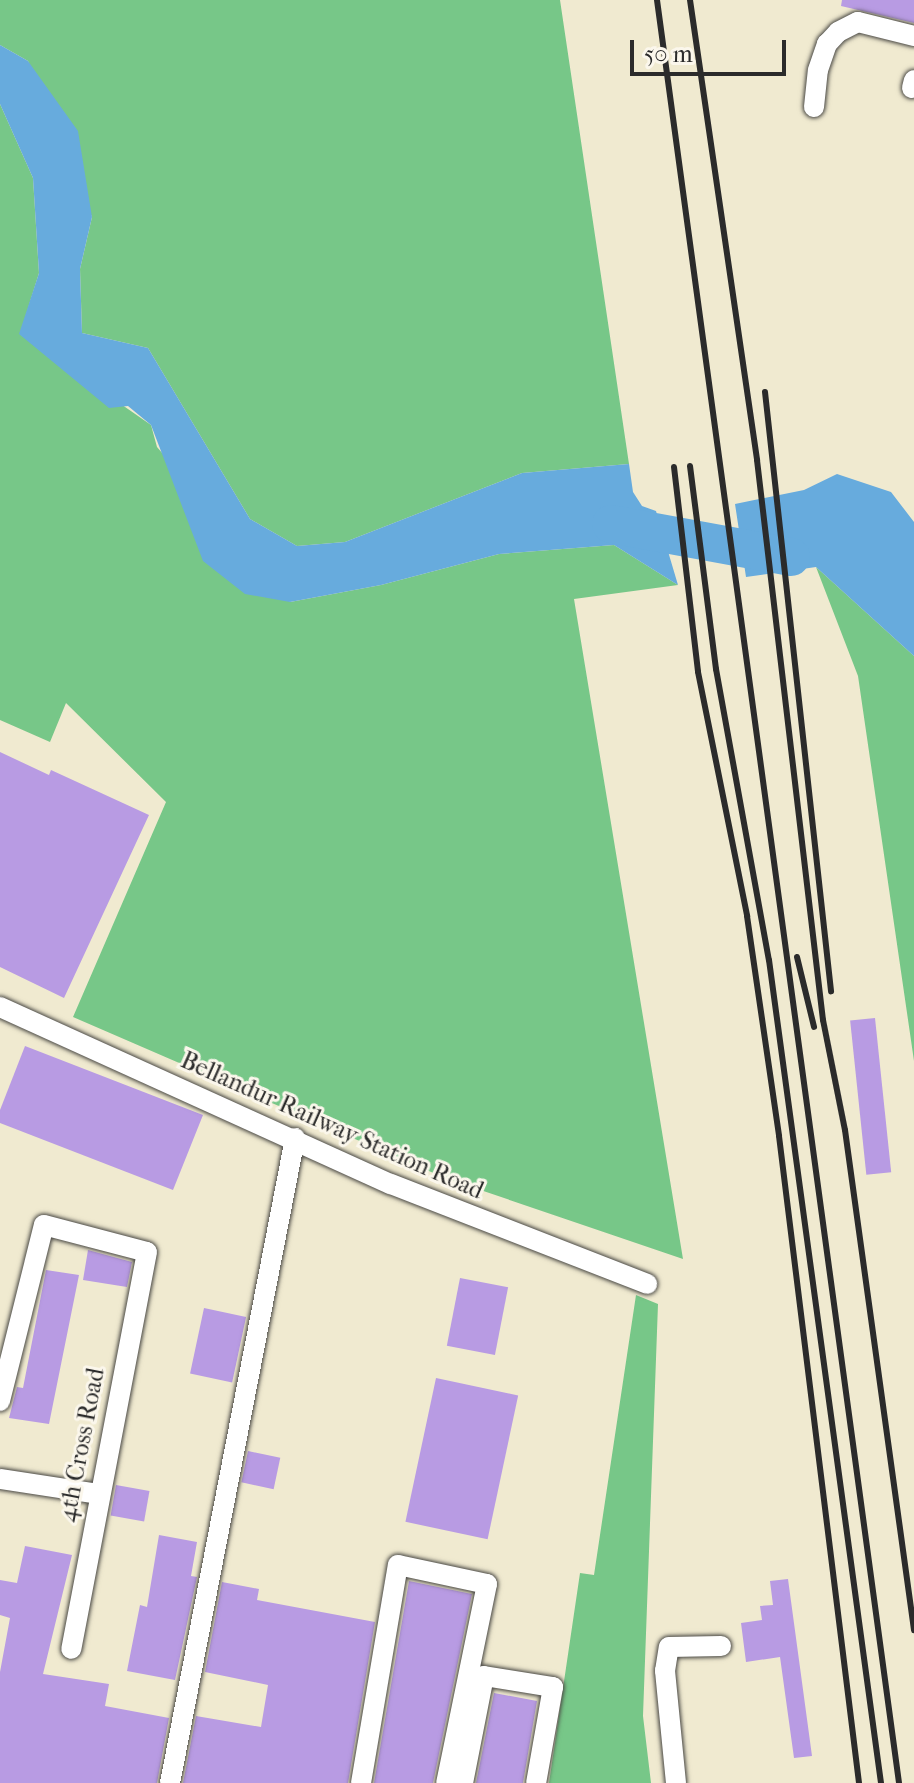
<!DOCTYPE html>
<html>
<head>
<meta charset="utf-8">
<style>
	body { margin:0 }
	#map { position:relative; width:914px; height:1783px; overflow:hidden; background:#f0ead0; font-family:"IM FELL French Canon",serif }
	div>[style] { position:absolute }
	.green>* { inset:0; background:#77c788 }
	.water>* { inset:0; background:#67abdd }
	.river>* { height:38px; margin:-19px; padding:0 19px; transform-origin:19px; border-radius:19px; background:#67abdd }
	.building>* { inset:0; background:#b89be3; transform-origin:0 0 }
	.roads { filter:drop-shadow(0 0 2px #494844) drop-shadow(0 0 2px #494844) }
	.minor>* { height:20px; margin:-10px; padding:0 10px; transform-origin:10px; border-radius:10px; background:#fff }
	.rail>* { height:6px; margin:-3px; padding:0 3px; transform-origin:3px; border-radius:3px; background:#2b2b2b }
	span { translate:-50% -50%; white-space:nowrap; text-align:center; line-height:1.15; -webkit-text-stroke:6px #fbf7ec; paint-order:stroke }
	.street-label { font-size:24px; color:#2b2b2b }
	.scale { position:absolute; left:630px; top:40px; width:156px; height:36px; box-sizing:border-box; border:4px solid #2b2b2b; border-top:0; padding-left:10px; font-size:24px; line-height:28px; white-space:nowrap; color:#2b2b2b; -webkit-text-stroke:6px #fbf7ec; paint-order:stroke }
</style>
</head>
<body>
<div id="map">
	<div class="green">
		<div style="clip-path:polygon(0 0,560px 0,629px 464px,522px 473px,345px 542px,297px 546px,250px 519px,148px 348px,82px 333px,80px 269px,92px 217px,28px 61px,0 45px)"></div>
		<div style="clip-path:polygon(0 104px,33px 178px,39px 273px,20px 334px,151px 425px,157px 447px,290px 602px,381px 585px,499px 554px,614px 545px,678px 585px,574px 599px,683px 1259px,445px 1178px,73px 1017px,166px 802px,66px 703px,50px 742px,0 720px)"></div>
		<div style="clip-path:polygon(816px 567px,914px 656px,914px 1061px,858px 676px)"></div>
		<div style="clip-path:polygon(636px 1295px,658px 1304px,643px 1716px,651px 1783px,549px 1783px,580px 1573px,594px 1575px)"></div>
	</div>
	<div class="water">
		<div style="clip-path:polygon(0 45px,28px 61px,78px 131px,92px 217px,80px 269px,82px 333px,148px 348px,250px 519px,297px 546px,345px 542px,522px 473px,629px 464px,633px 492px,642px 506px,656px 511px,678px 585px,614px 545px,499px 554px,381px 585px,290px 602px,245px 594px,203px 561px,151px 425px,128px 406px,109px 408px,19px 334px,39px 273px,33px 178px,0 104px)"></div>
		<div style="clip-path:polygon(837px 474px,891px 492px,914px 522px,914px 656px,816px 567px,746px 577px,735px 504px,804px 490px)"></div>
	</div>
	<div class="river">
		<div style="left:611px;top:524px;width:183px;rotate:10.4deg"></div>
	</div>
	<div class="building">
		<div style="clip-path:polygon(842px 0,914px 0,914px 23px,841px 6px)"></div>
		<div style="clip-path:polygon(0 752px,49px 775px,51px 770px,149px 815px,64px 998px,0 967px)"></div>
		<div style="left:875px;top:1018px;width:155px;height:25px;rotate:84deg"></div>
		<div style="clip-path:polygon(25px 1046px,203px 1115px,173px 1190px,0 1123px,0 1110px)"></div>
		<div style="clip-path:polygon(88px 1250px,132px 1262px,127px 1287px,83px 1280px)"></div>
		<div style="clip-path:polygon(46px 1270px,79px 1275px,49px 1424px,9px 1418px,17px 1387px,23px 1388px)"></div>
		<div style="left:460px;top:1278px;width:49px;height:69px;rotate:11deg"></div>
		<div style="left:204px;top:1308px;width:43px;height:67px;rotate:12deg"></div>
		<div style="left:436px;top:1378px;width:84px;height:147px;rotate:12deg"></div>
		<div style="left:248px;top:1451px;width:33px;height:32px;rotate:12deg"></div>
		<div style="left:116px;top:1485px;width:34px;height:31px;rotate:10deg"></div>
		<div style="clip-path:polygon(159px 1535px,197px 1542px,191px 1576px,197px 1577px,175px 1680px,127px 1671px,140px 1605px,147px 1607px)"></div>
		<div style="clip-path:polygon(25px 1546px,72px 1555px,43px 1674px,109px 1684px,105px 1706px,169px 1718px,157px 1783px,0 1783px,0 1672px,10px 1618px,0 1615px,0 1580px,17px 1583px)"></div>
		<div style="clip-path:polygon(788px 1579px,812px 1756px,794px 1758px,780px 1657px,746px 1662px,741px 1623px,762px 1620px,760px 1606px,773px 1605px,770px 1581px)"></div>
		<div style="clip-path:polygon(409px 1581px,472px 1594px,433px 1783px,374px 1783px)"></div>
		<div style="clip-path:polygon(222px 1582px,259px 1589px,257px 1600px,375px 1622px,348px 1783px,183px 1783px,196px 1716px,261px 1727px,268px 1685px,205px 1672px)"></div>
		<div style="clip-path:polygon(494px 1693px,537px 1701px,523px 1783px,476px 1783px)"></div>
	</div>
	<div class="roads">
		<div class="minor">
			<div style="left:912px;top:88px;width:8px;rotate:-76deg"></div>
			<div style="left:814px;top:107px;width:37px;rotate:-84deg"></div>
			<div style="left:818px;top:70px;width:28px;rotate:-71deg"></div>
			<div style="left:827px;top:44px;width:16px;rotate:-47deg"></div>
			<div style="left:838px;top:32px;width:22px;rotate:-27deg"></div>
			<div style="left:858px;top:22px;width:58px;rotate:14deg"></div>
			<div style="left:0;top:1007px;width:429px;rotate:24.4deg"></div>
			<div style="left:391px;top:1184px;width:275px;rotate:21.3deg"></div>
			<div style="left:0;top:1401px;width:181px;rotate:-76deg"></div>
			<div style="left:44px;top:1225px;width:106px;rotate:14.7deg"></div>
			<div style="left:147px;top:1252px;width:404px;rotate:100.8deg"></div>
			<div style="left:0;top:1479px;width:99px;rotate:8.7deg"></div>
			<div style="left:170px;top:1783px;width:657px;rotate:-79.03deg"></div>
			<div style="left:361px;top:1783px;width:221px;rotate:-80.4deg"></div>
			<div style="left:398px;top:1565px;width:91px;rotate:12.1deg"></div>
			<div style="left:487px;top:1584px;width:203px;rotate:101.6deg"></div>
			<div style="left:463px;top:1783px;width:109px;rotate:-78.9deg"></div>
			<div style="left:484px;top:1676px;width:70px;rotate:9.1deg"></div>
			<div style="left:553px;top:1687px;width:97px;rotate:100deg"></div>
			<div style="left:676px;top:1783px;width:113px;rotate:-95.6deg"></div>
			<div style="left:665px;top:1671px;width:24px;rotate:-81deg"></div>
			<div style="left:669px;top:1647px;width:52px;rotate:-1.1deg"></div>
		</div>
	</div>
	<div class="rail">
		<div style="left:657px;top:0;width:1799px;rotate:82.27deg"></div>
		<div style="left:690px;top:0;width:465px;rotate:81.7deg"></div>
		<div style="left:757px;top:460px;width:564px;rotate:83.28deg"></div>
		<div style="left:823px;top:1020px;width:112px;rotate:78.7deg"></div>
		<div style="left:845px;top:1130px;width:505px;rotate:82.14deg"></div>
		<div style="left:765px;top:392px;width:603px;rotate:83.71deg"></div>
		<div style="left:690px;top:466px;width:205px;rotate:82.7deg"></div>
		<div style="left:716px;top:669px;width:296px;rotate:79.7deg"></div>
		<div style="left:769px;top:960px;width:831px;rotate:82.25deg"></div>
		<div style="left:674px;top:467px;width:206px;rotate:83.3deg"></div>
		<div style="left:698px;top:672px;width:249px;rotate:78.6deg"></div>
		<div style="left:747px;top:916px;width:222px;rotate:81.7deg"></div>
		<div style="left:779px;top:1136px;width:652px;rotate:82.95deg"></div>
		<div style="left:797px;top:957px;width:72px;rotate:76.3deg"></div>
	</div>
	<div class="street-label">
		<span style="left:332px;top:1126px;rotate:24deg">Bellandur Railway Station Road</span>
		<span style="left:82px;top:1445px;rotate:-79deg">4th Cross Road</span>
	</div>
	<div class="scale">50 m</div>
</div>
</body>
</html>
